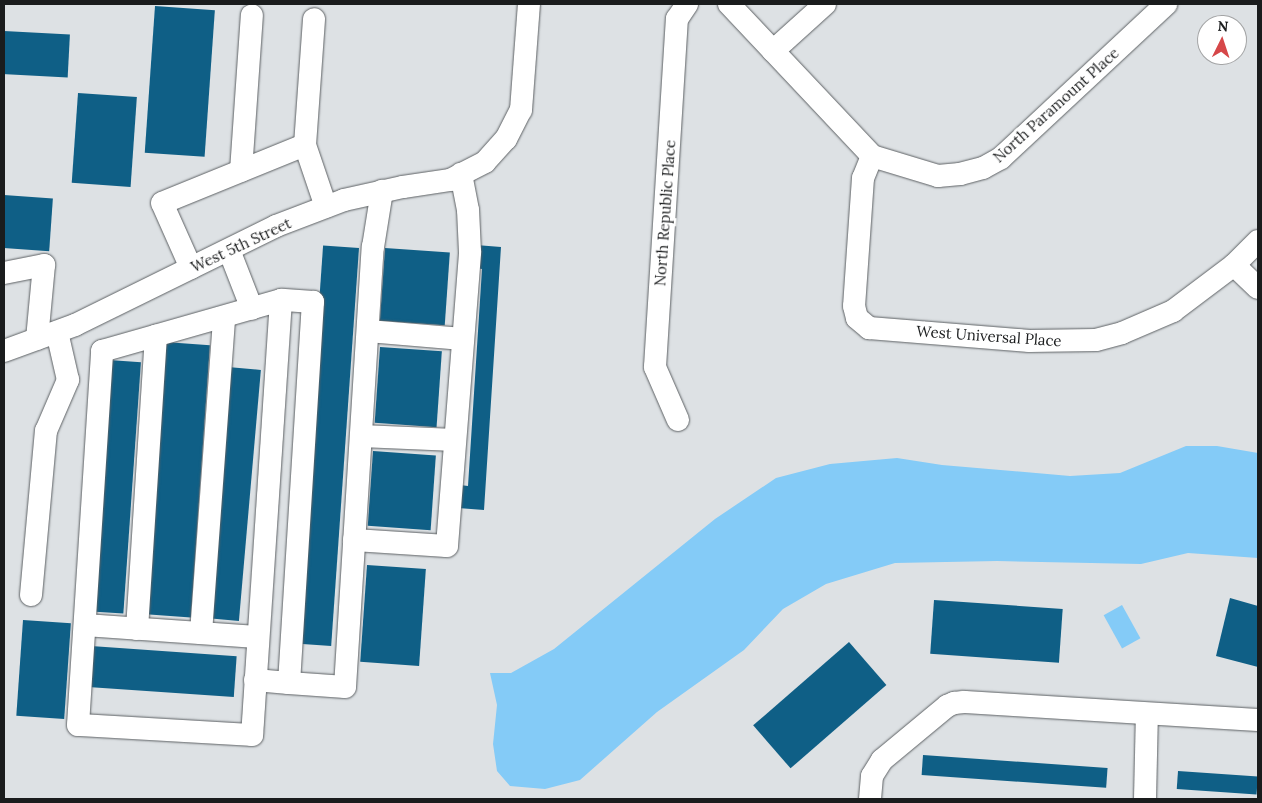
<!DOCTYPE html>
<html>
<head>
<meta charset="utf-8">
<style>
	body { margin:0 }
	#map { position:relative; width:1262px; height:803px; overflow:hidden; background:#dde1e4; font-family:Lora,serif }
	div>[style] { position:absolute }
	.water>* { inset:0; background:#84cbf7; transform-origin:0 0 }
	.building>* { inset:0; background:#0f5f86; transform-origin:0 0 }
	.roads { filter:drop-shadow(0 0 1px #5d6164) drop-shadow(0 0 1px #5d6164) }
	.minor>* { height:22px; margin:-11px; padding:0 11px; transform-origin:11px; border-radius:11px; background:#fff }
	span { translate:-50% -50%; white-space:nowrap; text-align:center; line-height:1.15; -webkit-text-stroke:5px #fff; paint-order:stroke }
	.street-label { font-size:15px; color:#1a1c1d }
	.frame { position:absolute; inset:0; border:5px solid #1a1c1d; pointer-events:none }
	.north { position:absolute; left:1197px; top:15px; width:50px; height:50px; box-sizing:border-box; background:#fff; border:1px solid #a3a4a5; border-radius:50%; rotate:4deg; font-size:14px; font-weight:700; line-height:20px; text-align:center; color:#1a1c1d }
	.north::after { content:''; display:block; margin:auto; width:18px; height:22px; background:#d64749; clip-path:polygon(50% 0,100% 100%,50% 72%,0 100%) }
</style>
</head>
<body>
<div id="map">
	<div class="water">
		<div style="clip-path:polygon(1186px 446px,1217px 446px,1258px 453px,1258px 558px,1188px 553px,1141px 564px,997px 561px,895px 563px,826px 584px,783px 609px,744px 650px,657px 712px,580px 780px,545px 789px,510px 786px,497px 771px,493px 744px,497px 705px,490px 673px,511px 673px,554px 649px,715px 519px,776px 478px,830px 464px,897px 458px,942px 465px,1070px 476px,1120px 473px)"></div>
		<div style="left:1122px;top:605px;width:38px;height:21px;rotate:61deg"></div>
	</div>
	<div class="building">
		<div style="left:155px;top:6px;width:60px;height:147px;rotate:4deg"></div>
		<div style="left:4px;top:31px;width:66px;height:43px;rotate:3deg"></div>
		<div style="left:78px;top:93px;width:59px;height:90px;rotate:4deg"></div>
		<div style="left:4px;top:195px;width:49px;height:53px;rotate:4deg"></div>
		<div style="clip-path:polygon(476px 245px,501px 247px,484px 510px,458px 508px,460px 485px,468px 486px,482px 269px,475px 268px)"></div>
		<div style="left:359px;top:248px;width:399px;height:36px;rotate:94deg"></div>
		<div style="left:385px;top:248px;width:65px;height:73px;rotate:4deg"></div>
		<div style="left:165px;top:342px;width:45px;height:273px;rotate:4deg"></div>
		<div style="left:380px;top:347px;width:62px;height:76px;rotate:4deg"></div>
		<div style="left:109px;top:360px;width:32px;height:252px;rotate:4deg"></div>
		<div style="left:228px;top:367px;width:33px;height:252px;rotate:5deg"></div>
		<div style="left:373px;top:451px;width:63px;height:75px;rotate:4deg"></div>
		<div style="left:367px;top:565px;width:59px;height:97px;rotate:4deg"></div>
		<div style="clip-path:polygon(1230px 598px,1258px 606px,1258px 667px,1216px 656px)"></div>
		<div style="left:934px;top:600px;width:129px;height:54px;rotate:4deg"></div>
		<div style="left:23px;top:620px;width:48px;height:96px;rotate:4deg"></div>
		<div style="left:849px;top:642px;width:57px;height:127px;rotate:49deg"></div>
		<div style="left:91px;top:646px;width:146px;height:41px;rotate:4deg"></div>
		<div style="left:923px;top:755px;width:185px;height:20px;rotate:4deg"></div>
		<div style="left:1178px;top:771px;width:80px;height:18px;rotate:4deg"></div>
	</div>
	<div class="roads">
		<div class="minor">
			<div style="left:729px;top:4px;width:209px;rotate:46.7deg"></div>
			<div style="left:872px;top:156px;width:69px;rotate:16.9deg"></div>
			<div style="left:938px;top:176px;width:22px;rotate:-5deg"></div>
			<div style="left:960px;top:174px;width:24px;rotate:-15deg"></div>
			<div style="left:983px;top:168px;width:21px;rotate:-29deg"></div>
			<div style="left:1001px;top:158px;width:226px;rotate:-43deg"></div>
			<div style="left:773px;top:51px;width:70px;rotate:-42.1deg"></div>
			<div style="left:305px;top:145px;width:126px;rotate:-85.9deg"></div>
			<div style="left:872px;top:156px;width:24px;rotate:112deg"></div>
			<div style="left:863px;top:178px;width:128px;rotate:94deg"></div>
			<div style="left:854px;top:306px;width:12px;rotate:76deg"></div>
			<div style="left:857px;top:318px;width:16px;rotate:40deg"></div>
			<div style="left:869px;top:328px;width:161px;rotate:4.6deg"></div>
			<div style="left:1029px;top:341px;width:67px;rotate:-0.9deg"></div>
			<div style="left:1096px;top:340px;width:27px;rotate:-15deg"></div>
			<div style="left:1122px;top:333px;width:56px;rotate:-23.3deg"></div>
			<div style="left:1173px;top:311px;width:76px;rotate:-37deg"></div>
			<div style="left:1234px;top:265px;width:34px;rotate:-45deg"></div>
			<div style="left:241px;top:171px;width:156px;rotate:-86deg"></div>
			<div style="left:229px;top:250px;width:63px;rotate:68.7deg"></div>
			<div style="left:1234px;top:265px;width:33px;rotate:44deg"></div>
			<div style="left:191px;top:268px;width:71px;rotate:-114deg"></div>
			<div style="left:162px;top:203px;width:154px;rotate:-22.1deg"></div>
			<div style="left:305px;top:145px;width:65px;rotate:71.3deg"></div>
			<div style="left:4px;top:273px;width:41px;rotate:-11.3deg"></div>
			<div style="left:44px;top:265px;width:74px;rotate:95.4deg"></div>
			<div style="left:281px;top:300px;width:436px;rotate:93.8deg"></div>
			<div style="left:252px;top:735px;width:174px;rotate:-176.7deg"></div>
			<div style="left:78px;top:725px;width:375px;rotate:-86.3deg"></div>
			<div style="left:102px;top:351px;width:186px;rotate:-15.9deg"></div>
			<div style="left:368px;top:331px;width:95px;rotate:4.8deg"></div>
			<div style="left:4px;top:351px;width:76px;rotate:-20.1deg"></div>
			<div style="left:75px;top:325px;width:224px;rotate:-26.2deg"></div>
			<div style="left:276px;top:226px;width:73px;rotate:-20.9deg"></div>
			<div style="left:344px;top:200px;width:60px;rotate:-12.4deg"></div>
			<div style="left:403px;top:187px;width:48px;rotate:-8.5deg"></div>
			<div style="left:450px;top:180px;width:39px;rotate:-27deg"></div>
			<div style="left:485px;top:162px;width:31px;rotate:-48deg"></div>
			<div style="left:506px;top:139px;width:33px;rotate:-63deg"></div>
			<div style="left:521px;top:110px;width:106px;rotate:-85.7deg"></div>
			<div style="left:678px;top:420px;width:58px;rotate:-113.5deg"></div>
			<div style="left:655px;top:367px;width:349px;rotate:-86.4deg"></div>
			<div style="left:677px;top:19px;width:18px;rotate:-56deg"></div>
			<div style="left:361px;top:436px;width:94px;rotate:2.4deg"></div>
			<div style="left:354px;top:540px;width:93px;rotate:3.7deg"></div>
			<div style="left:447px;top:546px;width:295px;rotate:-85.5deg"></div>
			<div style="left:470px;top:252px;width:42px;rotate:-92.7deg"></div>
			<div style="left:468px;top:210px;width:37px;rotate:-101deg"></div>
			<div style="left:31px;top:595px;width:165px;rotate:-84.8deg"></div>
			<div style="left:46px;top:431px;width:56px;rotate:-66.7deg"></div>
			<div style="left:68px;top:380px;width:49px;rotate:-102.9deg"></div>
			<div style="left:85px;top:625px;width:172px;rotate:4deg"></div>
			<div style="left:137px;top:629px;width:294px;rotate:-86.3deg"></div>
			<div style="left:201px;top:633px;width:317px;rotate:-85.8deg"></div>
			<div style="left:255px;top:680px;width:34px;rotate:5deg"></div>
			<div style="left:289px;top:683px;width:382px;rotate:-86.4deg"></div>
			<div style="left:313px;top:302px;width:32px;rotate:-176deg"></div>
			<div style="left:289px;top:683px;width:56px;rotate:4.1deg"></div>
			<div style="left:345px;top:687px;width:441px;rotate:-86.4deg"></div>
			<div style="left:373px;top:247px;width:57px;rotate:-80.9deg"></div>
			<div style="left:870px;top:799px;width:23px;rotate:-85deg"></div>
			<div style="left:872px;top:776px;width:19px;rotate:-58deg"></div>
			<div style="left:882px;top:760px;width:85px;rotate:-39.7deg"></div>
			<div style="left:947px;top:706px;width:8px;rotate:-23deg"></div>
			<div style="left:954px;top:703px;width:10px;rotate:-6deg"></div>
			<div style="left:964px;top:702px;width:295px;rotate:3.5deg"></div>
			<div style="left:1145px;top:799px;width:85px;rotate:-88.7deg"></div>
		</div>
	</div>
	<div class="street-label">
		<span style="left:1056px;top:105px;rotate:-42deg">North Paramount Place</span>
		<span style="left:665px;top:213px;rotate:-86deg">North Republic Place</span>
		<span style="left:241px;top:245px;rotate:-25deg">West 5th Street</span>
		<span style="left:989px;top:336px;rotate:4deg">West Universal Place</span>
	</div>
	<div class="frame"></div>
	<div class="north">N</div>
</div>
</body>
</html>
